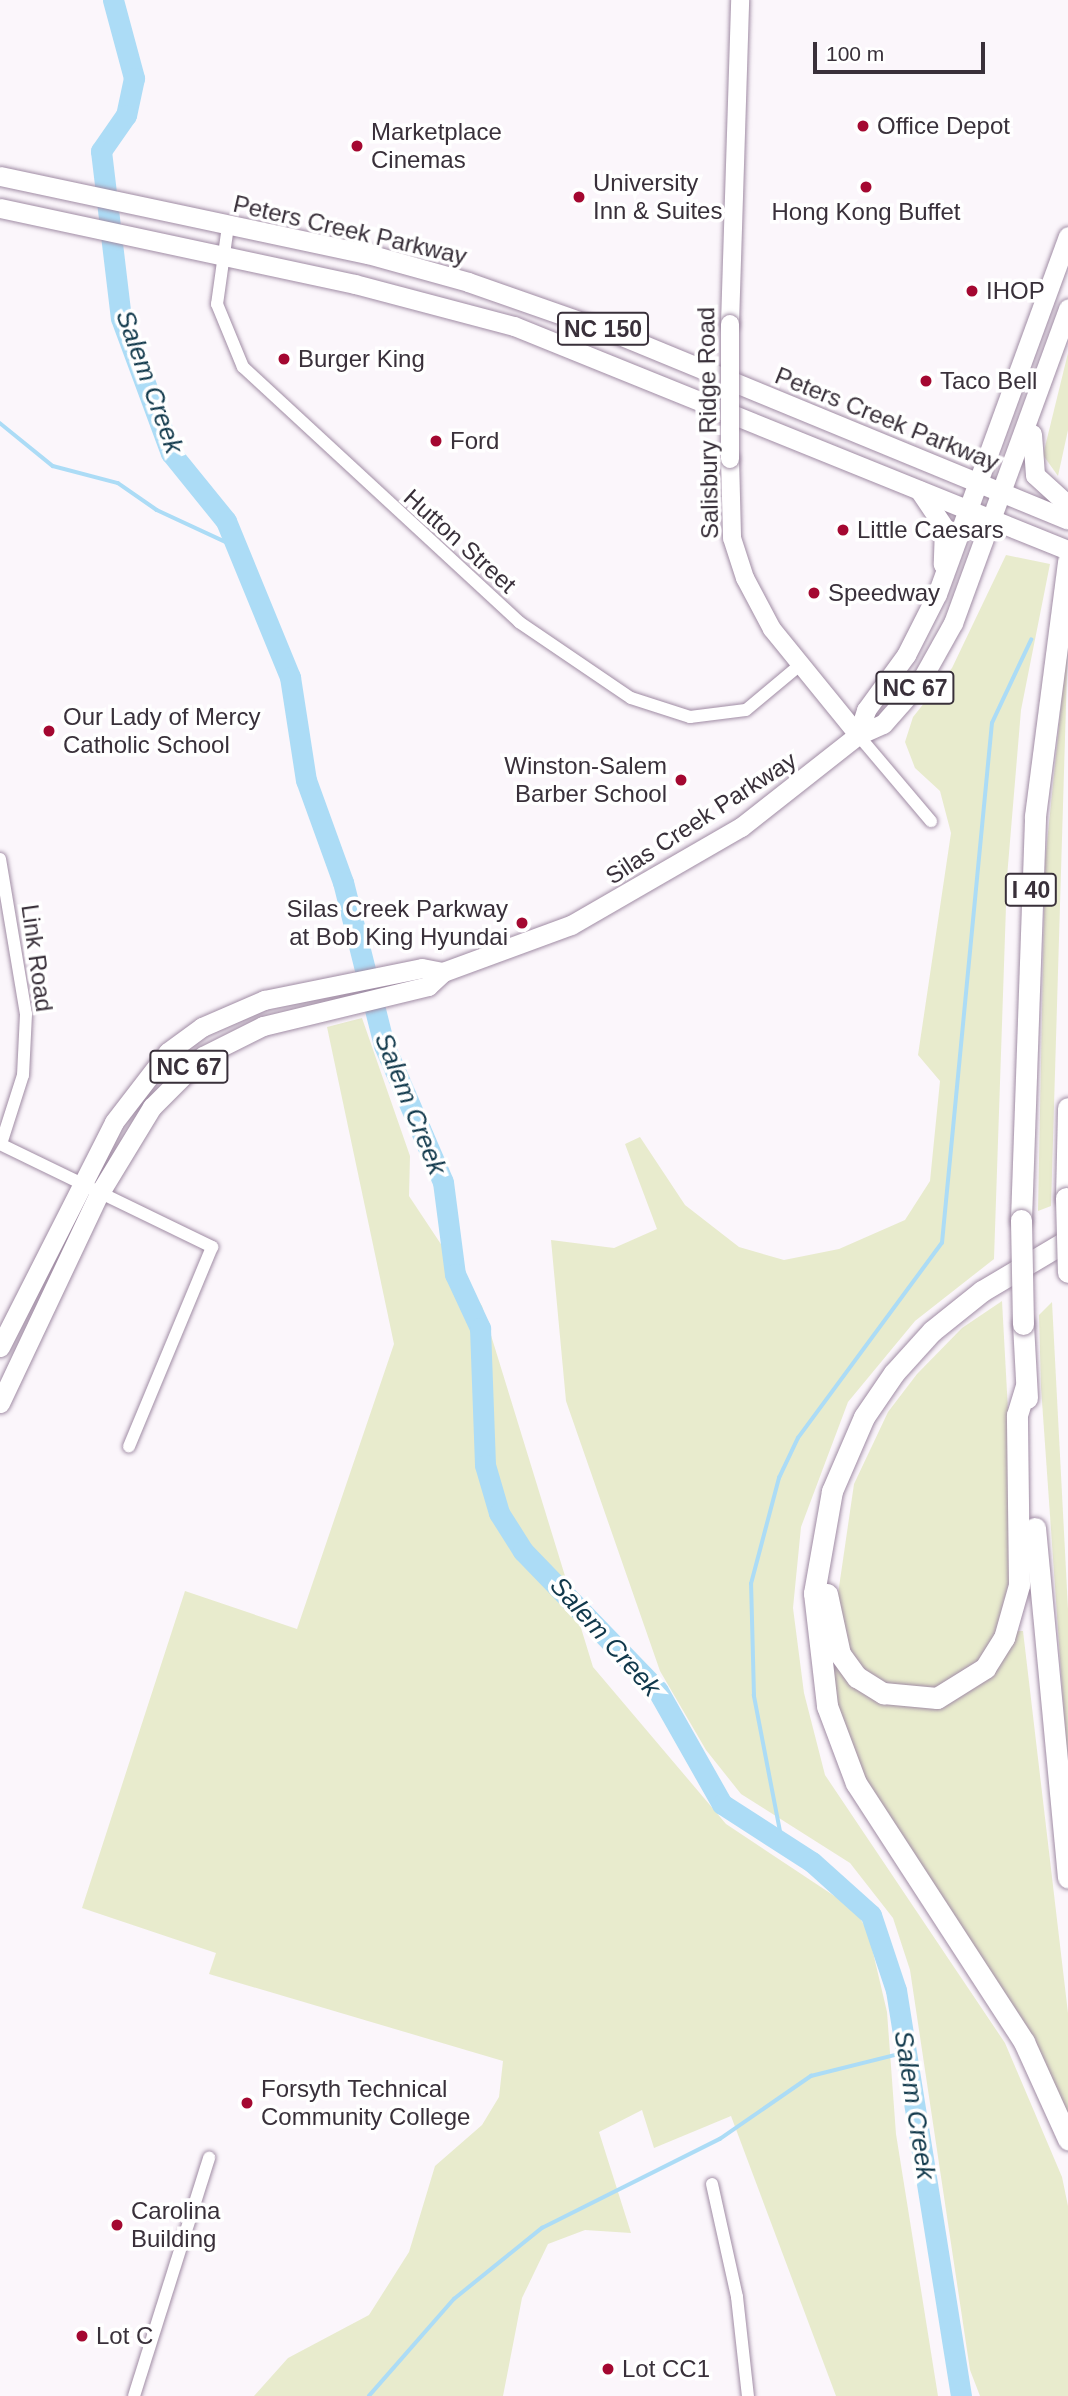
<!DOCTYPE html>
<html>
<head>
<meta charset="utf-8">
<style>
	body { margin:0 }
	#map { position:relative; width:1068px; height:2396px; overflow:hidden; background:#fbf6fb; font-family:Arial,sans-serif }
	div>[style] { position:absolute }
	.green>* { inset:0; background:#e8ebcd }
	.stream>* { height:3.5px; margin:-1.75px; padding:0 1.75px; transform-origin:1.75px; border-radius:1.75px; background:#acdcf6 }
	.river>* { height:21px; margin:-10.5px; padding:0 10.5px; transform-origin:10.5px; border-radius:10.5px; background:#acdcf6 }
	.roads { filter:drop-shadow(0 0 2px #a08ca4) drop-shadow(0 0 2px #a08ca4) }
	.street>* { height:12px; margin:-6px; padding:0 6px; transform-origin:6px; border-radius:6px; background:#fff }
	.secondary>* { height:18px; margin:-9px; padding:0 9px; transform-origin:9px; border-radius:9px; background:#fff }
	.primary>* { height:19px; margin:-9.5px; padding:0 9.5px; transform-origin:9.5px; border-radius:9.5px; background:#fff }
	.highway>* { height:21px; margin:-10.5px; padding:0 10.5px; transform-origin:10.5px; border-radius:10.5px; background:#fff }
	.bridges { filter:drop-shadow(0 0 2px #a08ca4) drop-shadow(0 0 2px #a08ca4) }
	.secondary-bridge>* { height:18px; margin:-9px; padding:0 9px; transform-origin:9px; border-radius:9px; background:#fff }
	.highway-bridge>* { height:21px; margin:-10.5px; padding:0 10.5px; transform-origin:10.5px; border-radius:10.5px; background:#fff }
	.dots>* { width:19px; height:19px; translate:-50% -50%; box-sizing:border-box; border:4px solid #fff; border-radius:50% }
	span { translate:-50% -50%; white-space:nowrap; text-align:center; line-height:1.15; -webkit-text-stroke:7px #fff; paint-order:stroke }
	.shield-label span { padding:2px 5px; background:#fff; border:2px solid; border-radius:5px; -webkit-text-stroke-width:0 }
	.shield-label { font-size:23px; color:#39303a; font-weight:700 }
	.poi-label { font-size:24px; color:#39303a }
	.left { translate:0 -50%; text-align:left }
	.right { translate:-100% -50%; text-align:right }
	.street-label { font-size:24px; color:#39303a }
	.water-label { font-size:26px; color:#10384b; font-style:italic }
	.scale { position:absolute; left:813px; top:42px; width:172px; height:32px; box-sizing:border-box; border:4px solid #39303a; border-top:0; padding-left:9px; font-size:21px; line-height:24px; white-space:nowrap; color:#39303a; -webkit-text-stroke:5px #fff; paint-order:stroke }
</style>
</head>
<body>
<div id="map">
	<div class="green">
		<div style="clip-path:polygon(1068px 353px,1068px 430px,1058px 476px,1043px 455px)"></div>
		<div style="clip-path:polygon(1006px 555px,1050px 564px,1021px 710px,1007px 877px,994px 1259px,915px 1321px,848px 1402px,801px 1527px,793px 1608px,804px 1693px,825px 1775px,1005px 2043px,1062px 2177px,1068px 2206px,1068px 2396px,980px 2396px,970px 2370px,910px 1970px,893px 1918px,850px 1863px,741px 1794px,706px 1750px,660px 1671px,566px 1401px,551px 1240px,614px 1248px,657px 1229px,625px 1144px,640px 1137px,685px 1205px,739px 1247px,784px 1260px,839px 1249px,905px 1220px,930px 1181px,940px 1081px,918px 1055px,951px 833px,940px 791px,915px 768px,905px 742px,913px 717px,952px 668px)"></div>
		<div style="clip-path:polygon(1068px 638px,1051px 1206px,1038px 1211px,1045px 862px)"></div>
		<div style="clip-path:polygon(362px 1018px,410px 1156px,409px 1196px,482px 1306px,593px 1667px,726px 1824px,854px 1909px,868px 1931px,887px 2012px,896px 2134px,938px 2396px,836px 2396px,731px 2116px,654px 2148px,642px 2110px,599px 2132px,631px 2233px,585px 2230px,548px 2244px,522px 2298px,503px 2396px,254px 2396px,288px 2358px,369px 2315px,409px 2252px,435px 2166px,482px 2125px,499px 2097px,503px 2061px,209px 1974px,216px 1953px,82px 1908px,185px 1591px,297px 1629px,394px 1344px,327px 1027px)"></div>
		<div style="clip-path:polygon(1002px 1301px,1016px 1556px,990px 1653px,930px 1691px,877px 1682px,853px 1660px,837px 1601px,854px 1484px,888px 1412px,917px 1374px,962px 1328px)"></div>
		<div style="clip-path:polygon(1052px 1302px,1068px 1609px,1068px 1772px,1041px 1387px,1039px 1315px)"></div>
		<div style="clip-path:polygon(1017px 1631px,1023px 1631px,1068px 2013px,1068px 2120px,869px 1792px,841px 1730px,828px 1659px,913px 1705px,1006px 1650px)"></div>
	</div>
	<div class="stream">
		<div style="left:0;top:423px;width:68px;rotate:39.1deg"></div>
		<div style="left:53px;top:466px;width:67px;rotate:14.7deg"></div>
		<div style="left:118px;top:483px;width:47px;rotate:34.7deg"></div>
		<div style="left:157px;top:510px;width:90px;rotate:24.9deg"></div>
		<div style="left:782px;top:1842px;width:149px;rotate:-100.9deg"></div>
		<div style="left:754px;top:1696px;width:112px;rotate:-91.5deg"></div>
		<div style="left:751px;top:1584px;width:110px;rotate:-75.2deg"></div>
		<div style="left:779px;top:1478px;width:44px;rotate:-64.6deg"></div>
		<div style="left:798px;top:1438px;width:242px;rotate:-53.6deg"></div>
		<div style="left:942px;top:1243px;width:522px;rotate:-84.51deg"></div>
		<div style="left:992px;top:723px;width:92px;rotate:-64.8deg"></div>
		<div style="left:369px;top:2396px;width:129px;rotate:-48.8deg"></div>
		<div style="left:454px;top:2299px;width:113px;rotate:-38.9deg"></div>
		<div style="left:542px;top:2228px;width:199px;rotate:-26.6deg"></div>
		<div style="left:720px;top:2139px;width:111px;rotate:-34.7deg"></div>
		<div style="left:811px;top:2076px;width:99px;rotate:-14deg"></div>
	</div>
	<div class="river">
		<div style="left:113px;top:0;width:81px;rotate:74.9deg"></div>
		<div style="left:134px;top:78px;width:38px;rotate:102deg"></div>
		<div style="left:126px;top:115px;width:44px;rotate:124.8deg"></div>
		<div style="left:101px;top:151px;width:168px;rotate:83.2deg"></div>
		<div style="left:121px;top:318px;width:144px;rotate:69.7deg"></div>
		<div style="left:171px;top:453px;width:87px;rotate:51deg"></div>
		<div style="left:226px;top:521px;width:169px;rotate:67.7deg"></div>
		<div style="left:290px;top:677px;width:104px;rotate:81.2deg"></div>
		<div style="left:306px;top:780px;width:109px;rotate:70.1deg"></div>
		<div style="left:343px;top:882px;width:168px;rotate:75.9deg"></div>
		<div style="left:384px;top:1045px;width:149px;rotate:66.7deg"></div>
		<div style="left:443px;top:1182px;width:93px;rotate:82.6deg"></div>
		<div style="left:455px;top:1274px;width:60px;rotate:65.2deg"></div>
		<div style="left:480px;top:1328px;width:137px;rotate:87.9deg"></div>
		<div style="left:485px;top:1465px;width:50px;rotate:73.7deg"></div>
		<div style="left:499px;top:1513px;width:45px;rotate:57.7deg"></div>
		<div style="left:523px;top:1551px;width:194px;rotate:46deg"></div>
		<div style="left:658px;top:1691px;width:130px;rotate:60.5deg"></div>
		<div style="left:722px;top:1804px;width:107px;rotate:32.8deg"></div>
		<div style="left:812px;top:1862px;width:79px;rotate:41.9deg"></div>
		<div style="left:871px;top:1915px;width:79px;rotate:71.6deg"></div>
		<div style="left:896px;top:1990px;width:411px;rotate:80.9deg"></div>
	</div>
	<div class="roads">
		<div class="street">
			<div style="left:228px;top:226px;width:79px;rotate:98deg"></div>
			<div style="left:217px;top:304px;width:68px;rotate:67.6deg"></div>
			<div style="left:243px;top:367px;width:376px;rotate:42.7deg"></div>
			<div style="left:519px;top:622px;width:135px;rotate:34.2deg"></div>
			<div style="left:631px;top:698px;width:62px;rotate:17.9deg"></div>
			<div style="left:690px;top:717px;width:56px;rotate:-7.1deg"></div>
			<div style="left:746px;top:710px;width:72px;rotate:-39.9deg"></div>
			<div style="left:858px;top:735px;width:113px;rotate:49.7deg"></div>
			<div style="left:0;top:859px;width:157px;rotate:80.5deg"></div>
			<div style="left:26px;top:1014px;width:61px;rotate:92.8deg"></div>
			<div style="left:23px;top:1075px;width:72px;rotate:107.7deg"></div>
			<div style="left:0;top:1144px;width:236px;rotate:25.9deg"></div>
			<div style="left:212px;top:1247px;width:216px;rotate:112.6deg"></div>
			<div style="left:712px;top:2184px;width:116px;rotate:77.5deg"></div>
			<div style="left:737px;top:2297px;width:100px;rotate:83.7deg"></div>
			<div style="left:134px;top:2396px;width:250px;rotate:-72.5deg"></div>
		</div>
		<div class="secondary">
			<div style="left:730px;top:324px;width:324px;rotate:-88.2deg"></div>
			<div style="left:730px;top:459px;width:79px;rotate:88.5deg"></div>
			<div style="left:732px;top:538px;width:42px;rotate:72deg"></div>
			<div style="left:745px;top:578px;width:58px;rotate:62.1deg"></div>
			<div style="left:772px;top:629px;width:136px;rotate:50.9deg"></div>
		</div>
		<div class="primary">
			<div style="left:0;top:176px;width:376px;rotate:12deg"></div>
			<div style="left:368px;top:254px;width:104px;rotate:15.6deg"></div>
			<div style="left:468px;top:282px;width:163px;rotate:19.3deg"></div>
			<div style="left:622px;top:336px;width:482px;rotate:22.4deg"></div>
			<div style="left:0;top:208px;width:363px;rotate:12.1deg"></div>
			<div style="left:355px;top:284px;width:164px;rotate:14.8deg"></div>
			<div style="left:514px;top:326px;width:598px;rotate:22.02deg"></div>
			<div style="left:1032px;top:434px;width:41px;rotate:85.8deg"></div>
			<div style="left:1035px;top:475px;width:45px;rotate:42.3deg"></div>
			<div style="left:919px;top:490px;width:45px;rotate:56deg"></div>
			<div style="left:944px;top:527px;width:37px;rotate:92deg"></div>
			<div style="left:858px;top:735px;width:26px;rotate:-72deg"></div>
			<div style="left:866px;top:710px;width:68px;rotate:-54deg"></div>
			<div style="left:906px;top:655px;width:68px;rotate:-63.1deg"></div>
			<div style="left:937px;top:594px;width:381px;rotate:-69.9deg"></div>
			<div style="left:0;top:1347px;width:252px;rotate:-63.1deg"></div>
			<div style="left:114px;top:1122px;width:88px;rotate:-52.4deg"></div>
			<div style="left:168px;top:1052px;width:42px;rotate:-36.3deg"></div>
			<div style="left:202px;top:1027px;width:68px;rotate:-23.5deg"></div>
			<div style="left:264px;top:1000px;width:161px;rotate:-11.4deg"></div>
			<div style="left:422px;top:968px;width:21px;rotate:11deg"></div>
			<div style="left:0;top:1403px;width:231px;rotate:-64.7deg"></div>
			<div style="left:99px;top:1194px;width:102px;rotate:-58.7deg"></div>
			<div style="left:152px;top:1107px;width:72px;rotate:-45deg"></div>
			<div style="left:203px;top:1056px;width:67px;rotate:-26.6deg"></div>
			<div style="left:263px;top:1026px;width:170px;rotate:-13.6deg"></div>
			<div style="left:428px;top:986px;width:21px;rotate:-43deg"></div>
			<div style="left:443px;top:972px;width:136px;rotate:-20.2deg"></div>
			<div style="left:571px;top:925px;width:196px;rotate:-30deg"></div>
			<div style="left:741px;top:827px;width:149px;rotate:-38.2deg"></div>
			<div style="left:858px;top:735px;width:27px;rotate:-24deg"></div>
			<div style="left:883px;top:724px;width:56px;rotate:-48.6deg"></div>
			<div style="left:920px;top:682px;width:68px;rotate:-60.8deg"></div>
			<div style="left:953px;top:623px;width:335px;rotate:-69.9deg"></div>
		</div>
		<div class="highway">
			<div style="left:1066px;top:1198px;width:90px;rotate:-88.7deg"></div>
			<div style="left:1021px;top:1220px;width:404px;rotate:-88deg"></div>
			<div style="left:1035px;top:816px;width:257px;rotate:-82.6deg"></div>
			<div style="left:1068px;top:1240px;width:100px;rotate:149.3deg"></div>
			<div style="left:982px;top:1291px;width:64px;rotate:141.3deg"></div>
			<div style="left:932px;top:1331px;width:57px;rotate:132.1deg"></div>
			<div style="left:894px;top:1373px;width:53px;rotate:124.3deg"></div>
			<div style="left:864px;top:1417px;width:81px;rotate:113.4deg"></div>
			<div style="left:832px;top:1491px;width:104px;rotate:100deg"></div>
			<div style="left:814px;top:1593px;width:114px;rotate:83.4deg"></div>
			<div style="left:827px;top:1706px;width:82px;rotate:69.4deg"></div>
			<div style="left:856px;top:1783px;width:309px;rotate:57deg"></div>
			<div style="left:1024px;top:2042px;width:107px;rotate:65.6deg"></div>
			<div style="left:1023px;top:1324px;width:74px;rotate:86.9deg"></div>
			<div style="left:1035px;top:1528px;width:351px;rotate:84.6deg"></div>
			<div style="left:827px;top:1594px;width:61px;rotate:77.8deg"></div>
			<div style="left:840px;top:1654px;width:29px;rotate:54deg"></div>
			<div style="left:857px;top:1677px;width:31px;rotate:32deg"></div>
			<div style="left:883px;top:1693px;width:54px;rotate:5.3deg"></div>
			<div style="left:937px;top:1698px;width:57px;rotate:-32deg"></div>
			<div style="left:985px;top:1668px;width:36px;rotate:-58deg"></div>
			<div style="left:1004px;top:1638px;width:55px;rotate:-74.2deg"></div>
			<div style="left:1019px;top:1585px;width:170px;rotate:-90.7deg"></div>
			<div style="left:1017px;top:1415px;width:30px;rotate:-73deg"></div>
		</div>
	</div>
	<div class="bridges">
		<div class="secondary-bridge">
			<div style="left:730px;top:459px;width:135px;rotate:-90deg"></div>
		</div>
		<div class="highway-bridge">
			<div style="left:1066px;top:1198px;width:74px;rotate:88.5deg"></div>
			<div style="left:1021px;top:1220px;width:104px;rotate:88.9deg"></div>
		</div>
	</div>
	<div class="dots">
		<div style="left:863px;top:126px;background:#a40831"></div>
		<div style="left:357px;top:146px;background:#a40831"></div>
		<div style="left:866px;top:187px;background:#a40831"></div>
		<div style="left:579px;top:197px;background:#a40831"></div>
		<div style="left:972px;top:291px;background:#a40831"></div>
		<div style="left:284px;top:359px;background:#a40831"></div>
		<div style="left:926px;top:381px;background:#a40831"></div>
		<div style="left:436px;top:441px;background:#a40831"></div>
		<div style="left:843px;top:530px;background:#a40831"></div>
		<div style="left:814px;top:593px;background:#a40831"></div>
		<div style="left:49px;top:731px;background:#a40831"></div>
		<div style="left:681px;top:780px;background:#a40831"></div>
		<div style="left:522px;top:923px;background:#a40831"></div>
		<div style="left:247px;top:2103px;background:#a40831"></div>
		<div style="left:117px;top:2225px;background:#a40831"></div>
		<div style="left:82px;top:2336px;background:#a40831"></div>
		<div style="left:608px;top:2369px;background:#a40831"></div>
	</div>
	<div class="shield-label">
		<span style="left:603px;top:329px">NC 150</span>
		<span style="left:915px;top:688px">NC 67</span>
		<span style="left:1031px;top:890px">I 40</span>
		<span style="left:189px;top:1067px">NC 67</span>
	</div>
	<div class="poi-label">
		<span class="left" style="left:877px;top:126px">Office Depot</span>
		<span class="left" style="left:371px;top:146px">Marketplace<br>Cinemas</span>
		<span class="left" style="left:593px;top:197px">University<br>Inn &amp; Suites</span>
		<span style="left:866px;top:212px">Hong Kong Buffet</span>
		<span class="left" style="left:986px;top:291px">IHOP</span>
		<span class="left" style="left:298px;top:359px">Burger King</span>
		<span class="left" style="left:940px;top:381px">Taco Bell</span>
		<span class="left" style="left:450px;top:441px">Ford</span>
		<span class="left" style="left:857px;top:530px">Little Caesars</span>
		<span class="left" style="left:828px;top:593px">Speedway</span>
		<span class="left" style="left:63px;top:731px">Our Lady of Mercy<br>Catholic School</span>
		<span class="right" style="left:667px;top:780px">Winston-Salem<br>Barber School</span>
		<span class="right" style="left:508px;top:923px">Silas Creek Parkway<br>at Bob King Hyundai</span>
		<span class="left" style="left:261px;top:2103px">Forsyth Technical<br>Community College</span>
		<span class="left" style="left:131px;top:2225px">Carolina<br>Building</span>
		<span class="left" style="left:96px;top:2336px">Lot C</span>
		<span class="left" style="left:622px;top:2369px">Lot CC1</span>
	</div>
	<div class="street-label">
		<span style="left:350px;top:230px;rotate:13deg">Peters Creek Parkway</span>
		<span style="left:887px;top:419px;rotate:22deg">Peters Creek Parkway</span>
		<span style="left:708px;top:423px;rotate:-91deg">Salisbury Ridge Road</span>
		<span style="left:460px;top:541px;rotate:42deg">Hutton Street</span>
		<span style="left:701px;top:818px;rotate:-33deg">Silas Creek Parkway</span>
		<span style="left:37px;top:958px;rotate:82deg">Link Road</span>
	</div>
	<div class="water-label">
		<span style="left:149px;top:382px;rotate:70deg">Salem Creek</span>
		<span style="left:410px;top:1104px;rotate:68deg">Salem Creek</span>
		<span style="left:605px;top:1637px;rotate:48deg">Salem Creek</span>
		<span style="left:914px;top:2105px;rotate:81deg">Salem Creek</span>
	</div>
	<div class="scale">100 m</div>
</div>
</body>
</html>
